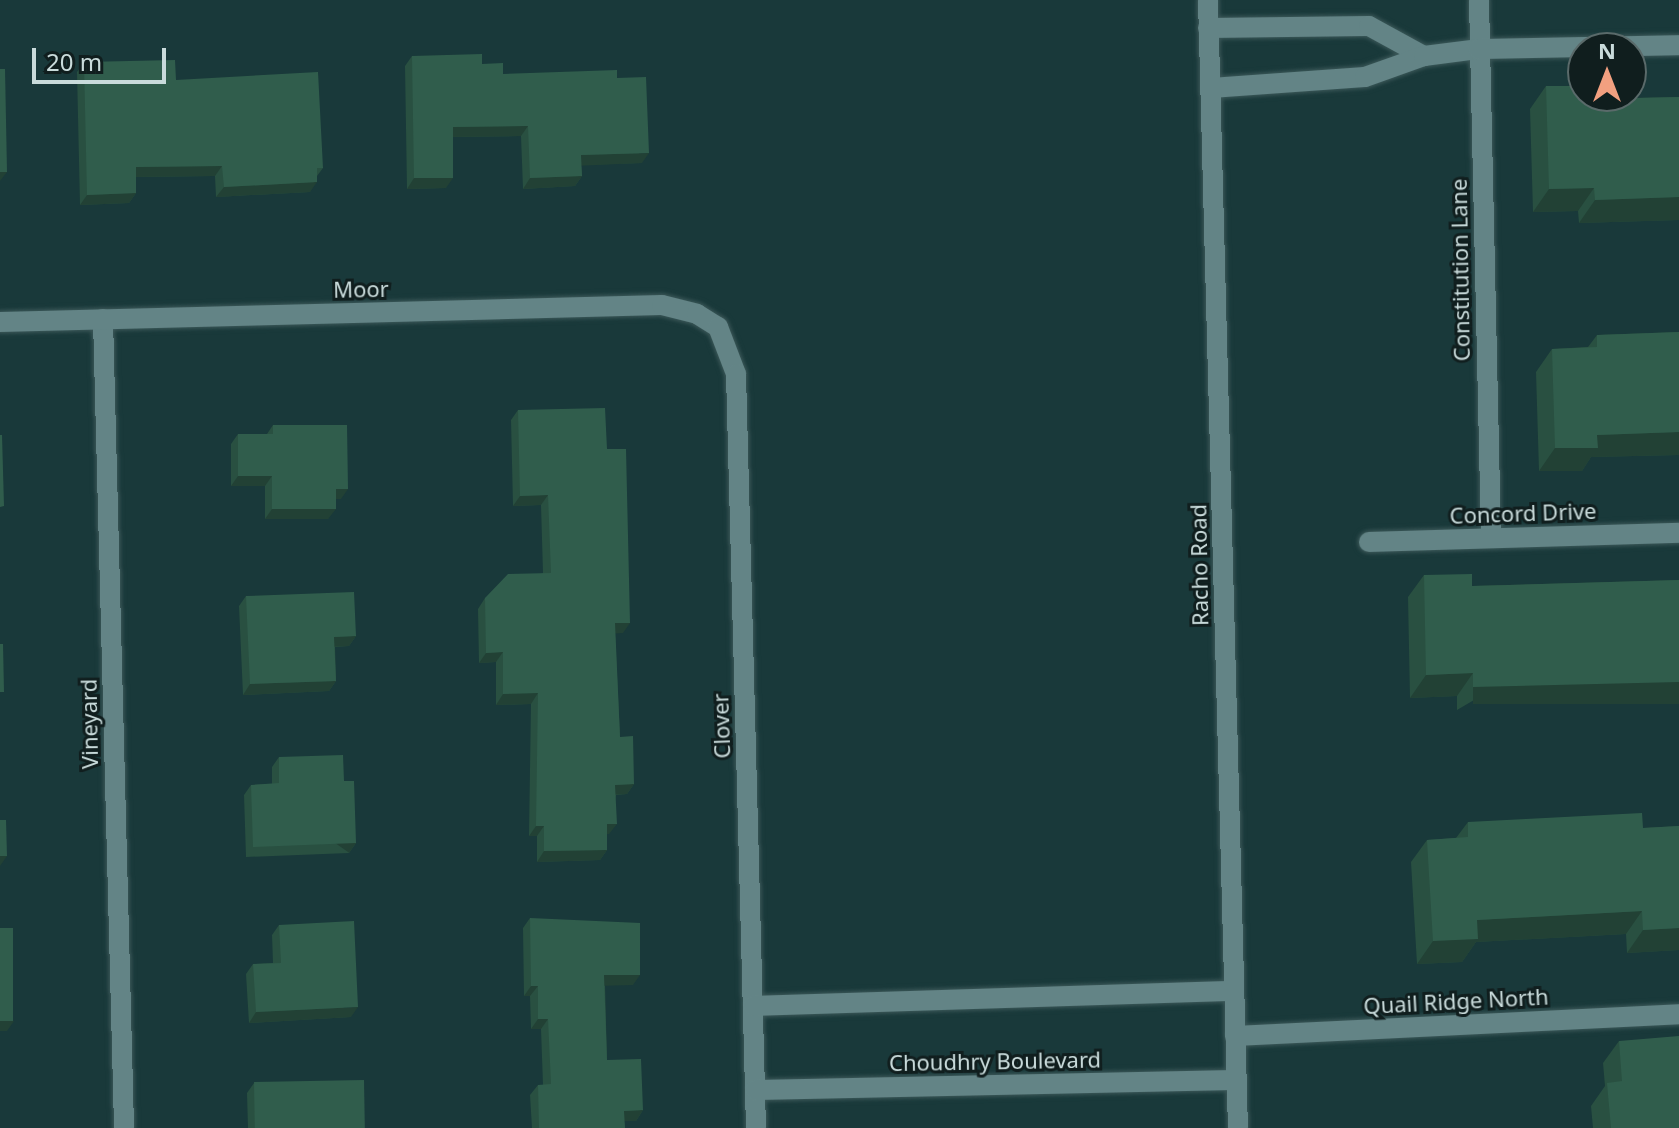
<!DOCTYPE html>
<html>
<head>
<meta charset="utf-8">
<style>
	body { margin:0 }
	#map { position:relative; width:1679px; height:1128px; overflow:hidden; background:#19393a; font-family:"Noto Sans",sans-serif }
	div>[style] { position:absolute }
	.roads { filter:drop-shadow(0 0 2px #3c5859) drop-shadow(0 0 2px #3c5859) }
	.street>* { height:20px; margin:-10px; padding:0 10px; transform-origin:10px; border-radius:10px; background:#638486 }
	.secondary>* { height:20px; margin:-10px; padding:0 10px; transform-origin:10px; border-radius:10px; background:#638486 }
	.wall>* { inset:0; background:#295041 }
	.shaded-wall>* { inset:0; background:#224135; transform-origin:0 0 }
	.building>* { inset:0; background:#305d4c; transform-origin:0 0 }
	span { translate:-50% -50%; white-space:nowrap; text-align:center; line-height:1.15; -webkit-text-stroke:6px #101e1e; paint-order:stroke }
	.street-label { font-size:22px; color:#c9dbdb }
	.north { position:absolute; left:1567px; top:32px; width:80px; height:80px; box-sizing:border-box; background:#101e1e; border:2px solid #5a6a6a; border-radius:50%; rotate:0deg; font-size:22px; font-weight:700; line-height:32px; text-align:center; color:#c9dbdb }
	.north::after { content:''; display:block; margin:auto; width:28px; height:36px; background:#f2a080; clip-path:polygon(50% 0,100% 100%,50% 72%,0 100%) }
	.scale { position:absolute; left:32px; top:48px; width:134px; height:36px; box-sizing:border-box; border:4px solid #c9dbdb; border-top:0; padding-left:10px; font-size:24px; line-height:28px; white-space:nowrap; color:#c9dbdb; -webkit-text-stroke:6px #101e1e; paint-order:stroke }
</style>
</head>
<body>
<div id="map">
	<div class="roads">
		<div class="street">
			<div style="left:1479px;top:0;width:538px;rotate:88.72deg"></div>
			<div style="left:1208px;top:28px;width:161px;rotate:-0.7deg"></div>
			<div style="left:1369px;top:26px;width:63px;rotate:28.6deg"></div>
			<div style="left:1211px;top:88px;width:154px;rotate:-4.1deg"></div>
			<div style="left:1365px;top:77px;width:63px;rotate:-19.6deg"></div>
			<div style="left:1424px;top:56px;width:54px;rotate:-7.4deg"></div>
			<div style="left:1478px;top:49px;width:201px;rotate:-1.1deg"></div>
			<div style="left:103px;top:319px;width:809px;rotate:88.51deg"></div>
			<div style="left:0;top:322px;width:662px;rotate:-1.47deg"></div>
			<div style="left:662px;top:305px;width:36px;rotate:14deg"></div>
			<div style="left:697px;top:314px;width:25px;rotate:32deg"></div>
			<div style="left:718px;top:327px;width:50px;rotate:69deg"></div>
			<div style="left:736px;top:374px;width:754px;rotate:88.48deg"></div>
			<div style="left:1369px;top:542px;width:310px;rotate:-1.7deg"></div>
			<div style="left:753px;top:1006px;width:481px;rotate:-1.8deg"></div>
			<div style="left:1235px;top:1036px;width:445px;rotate:-2.8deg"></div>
			<div style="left:755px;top:1090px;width:481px;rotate:-1.2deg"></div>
		</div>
		<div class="secondary">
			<div style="left:1208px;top:0;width:1128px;rotate:88.48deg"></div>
		</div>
	</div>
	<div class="wall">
		<div style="clip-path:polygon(412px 56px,503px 74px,617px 78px,642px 163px,581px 165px,582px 176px,575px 186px,523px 189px,521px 136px,453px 137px,446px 188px,407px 189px,405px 66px)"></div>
		<div style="clip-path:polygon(84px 62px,176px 80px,323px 168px,317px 176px,310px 192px,216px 197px,215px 176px,136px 177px,136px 193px,129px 203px,80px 205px,77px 72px)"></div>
		<div style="clip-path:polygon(1546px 86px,1591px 99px,1679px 97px,1679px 220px,1579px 223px,1578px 211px,1533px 212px,1530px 109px)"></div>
		<div style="clip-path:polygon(1679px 332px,1679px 455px,1591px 457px,1582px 471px,1539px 471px,1536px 372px,1552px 349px,1588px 347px,1597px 335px)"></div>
		<div style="clip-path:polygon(518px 410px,607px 449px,623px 633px,615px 633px,620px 737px,634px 784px,627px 794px,616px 795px,609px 834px,607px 834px,607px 850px,600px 860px,537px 862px,537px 836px,529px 836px,531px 704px,496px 705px,496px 662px,479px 663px,478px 609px,485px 598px,543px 573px,541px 505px,513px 506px,511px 420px)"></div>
		<div style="clip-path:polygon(273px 425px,341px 499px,336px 499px,328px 519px,265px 519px,265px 486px,231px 486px,231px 444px,238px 434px,267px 434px)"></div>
		<div style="clip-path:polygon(1424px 575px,1472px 586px,1679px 580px,1457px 710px,1457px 696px,1410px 698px,1408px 597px)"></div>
		<div style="clip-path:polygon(246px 596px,356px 636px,349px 646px,335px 647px,336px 681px,329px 691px,243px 695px,239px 606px)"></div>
		<div style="clip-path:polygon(279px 757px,344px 781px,356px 843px,349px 853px,246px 857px,244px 795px,251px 785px,272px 784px,272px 767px)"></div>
		<div style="clip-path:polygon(1468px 822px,1643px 828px,1679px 826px,1679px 950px,1627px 953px,1626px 934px,1476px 942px,1462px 962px,1417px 964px,1411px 862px,1427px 840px,1456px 838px)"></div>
		<div style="clip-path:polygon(530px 918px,633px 985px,605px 985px,607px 1060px,643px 1110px,636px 1121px,624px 1121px,625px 1128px,532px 1128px,530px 1095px,538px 1085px,543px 1085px,541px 1029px,531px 1029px,530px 996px,524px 996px,523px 928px)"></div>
		<div style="clip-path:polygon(279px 925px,351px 1017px,249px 1023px,246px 974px,253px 964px,273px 963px,272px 935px)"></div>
		<div style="clip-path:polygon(1619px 1041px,1679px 1128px,1593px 1128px,1591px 1106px,1605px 1086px,1603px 1063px)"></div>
		<div style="clip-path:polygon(254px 1083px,365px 1128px,248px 1128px,247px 1093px)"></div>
	</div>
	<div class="shaded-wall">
		<div style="clip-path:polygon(528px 126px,521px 136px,445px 137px,453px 127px)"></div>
		<div style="clip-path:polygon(649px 153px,642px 163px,574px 166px,581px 155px)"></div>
		<div style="clip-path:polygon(222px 166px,215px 176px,129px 177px,136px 167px)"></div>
		<div style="clip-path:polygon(0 172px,7px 172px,0 181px)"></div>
		<div style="clip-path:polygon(582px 176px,575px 186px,523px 189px,530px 178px)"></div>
		<div style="clip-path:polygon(414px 178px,453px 178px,446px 188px,407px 189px)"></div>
		<div style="clip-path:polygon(317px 182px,310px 192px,216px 197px,224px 187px)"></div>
		<div style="clip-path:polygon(1594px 188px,1578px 211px,1533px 212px,1549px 189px)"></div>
		<div style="clip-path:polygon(136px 193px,129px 203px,80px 205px,87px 195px)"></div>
		<div style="clip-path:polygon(1679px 197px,1679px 220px,1579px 223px,1595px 200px)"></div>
		<div style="clip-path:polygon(1679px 432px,1679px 455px,1591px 457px,1582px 471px,1539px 471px,1555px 448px,1597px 435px)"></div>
		<div style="clip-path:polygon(238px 476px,272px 476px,265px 486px,231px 486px)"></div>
		<div style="clip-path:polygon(336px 489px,348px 489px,341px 499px,328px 499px)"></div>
		<div style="clip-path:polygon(548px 495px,541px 505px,513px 506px,520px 496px)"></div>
		<div style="clip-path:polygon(272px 509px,336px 509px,328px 519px,265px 519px)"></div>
		<div style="clip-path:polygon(615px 623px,630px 623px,623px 633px,608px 634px)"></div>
		<div style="clip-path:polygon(356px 636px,349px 646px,327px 647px,334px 637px)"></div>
		<div style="clip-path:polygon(503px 652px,496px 662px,479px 663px,486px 653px)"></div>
		<div style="clip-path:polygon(1473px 673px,1457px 696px,1410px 698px,1426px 675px)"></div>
		<div style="clip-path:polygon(336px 681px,329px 691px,243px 695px,250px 684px)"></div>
		<div style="left:1679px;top:682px;width:22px;height:206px;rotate:90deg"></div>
		<div style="clip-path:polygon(538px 693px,531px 704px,496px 705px,503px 694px)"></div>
		<div style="clip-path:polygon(634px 784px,627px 794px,608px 795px,615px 785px)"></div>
		<div style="clip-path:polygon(607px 824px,617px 824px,609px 834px,599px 834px)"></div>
		<div style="clip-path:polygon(536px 826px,544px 826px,537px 836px,529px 836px)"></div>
		<div style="left:356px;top:843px;width:12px;height:103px;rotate:125deg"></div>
		<div style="clip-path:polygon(607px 850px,600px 860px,537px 862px,544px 851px)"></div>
		<div style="clip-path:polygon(0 856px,7px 856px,0 866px)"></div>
		<div style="clip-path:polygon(1642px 911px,1626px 934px,1476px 942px,1462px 962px,1417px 964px,1433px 941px,1477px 920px)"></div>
		<div style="clip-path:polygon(1679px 928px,1679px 950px,1627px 953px,1643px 930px)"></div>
		<div style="clip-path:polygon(604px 975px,640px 975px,633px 985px,597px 986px)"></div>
		<div style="clip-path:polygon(531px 986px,538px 986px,530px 996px,524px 996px)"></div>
		<div style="clip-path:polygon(358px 1007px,351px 1017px,249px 1023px,256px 1012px)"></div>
		<div style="clip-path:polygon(538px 1019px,548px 1019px,541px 1029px,531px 1029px)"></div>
		<div style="clip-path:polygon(0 1021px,14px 1021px,7px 1031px,0 1031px)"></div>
		<div style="clip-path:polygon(643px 1110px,636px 1121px,617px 1121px,624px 1111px)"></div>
	</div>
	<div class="building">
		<div style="clip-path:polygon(482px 54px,482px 64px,503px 63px,503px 74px,617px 70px,617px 78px,646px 77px,649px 153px,581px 155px,582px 176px,530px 178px,528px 126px,453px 127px,453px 178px,414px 178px,412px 56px)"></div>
		<div style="clip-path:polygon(175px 60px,176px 80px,318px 72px,323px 168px,317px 168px,317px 182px,224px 187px,222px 166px,136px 167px,136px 193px,87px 195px,84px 62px)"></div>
		<div style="clip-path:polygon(0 69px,5px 69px,7px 172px,0 172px)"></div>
		<div style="clip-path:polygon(1546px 86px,1583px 86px,1583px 96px,1590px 96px,1591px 99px,1679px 97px,1679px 197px,1595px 200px,1594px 188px,1549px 189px)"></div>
		<div style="clip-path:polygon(1679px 332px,1679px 432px,1597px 435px,1598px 448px,1555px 448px,1552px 349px,1597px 347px,1597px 335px)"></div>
		<div style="clip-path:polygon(605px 408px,607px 449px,626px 449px,630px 623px,615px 623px,620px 737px,633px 736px,634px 784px,615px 785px,617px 824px,607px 824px,607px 850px,544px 851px,544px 826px,536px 826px,538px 693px,503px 694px,503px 652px,486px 653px,485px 598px,508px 574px,551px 573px,548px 495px,520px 496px,518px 410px)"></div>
		<div style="clip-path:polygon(273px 425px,347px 425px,348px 489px,336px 489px,336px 509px,272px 509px,272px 476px,238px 476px,238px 434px,273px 434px)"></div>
		<div style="clip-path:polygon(0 435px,2px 435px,4px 506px,0 507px)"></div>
		<div style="clip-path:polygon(1472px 574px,1472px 586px,1679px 580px,1679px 682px,1473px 687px,1473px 673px,1426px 675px,1424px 575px)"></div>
		<div style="clip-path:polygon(354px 592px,356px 636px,334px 637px,336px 681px,250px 684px,246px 596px)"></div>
		<div style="clip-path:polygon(0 644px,3px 644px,4px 692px,0 692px)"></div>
		<div style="clip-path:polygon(343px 755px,344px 781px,354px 781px,356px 843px,253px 847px,251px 785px,279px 783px,279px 757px)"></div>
		<div style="clip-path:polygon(1642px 813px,1643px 828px,1679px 826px,1679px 928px,1643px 930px,1642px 911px,1477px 920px,1478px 939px,1433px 941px,1427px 840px,1468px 837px,1468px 822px)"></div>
		<div style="clip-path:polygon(0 820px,6px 820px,7px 856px,0 856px)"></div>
		<div style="clip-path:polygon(530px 918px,640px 923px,640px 975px,604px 975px,607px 1060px,641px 1059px,643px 1110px,624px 1111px,625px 1128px,539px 1128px,538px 1085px,551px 1084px,548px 1019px,538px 1019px,538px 986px,531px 986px)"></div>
		<div style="clip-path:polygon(354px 921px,358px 1007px,256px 1012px,253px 964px,281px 963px,279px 925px)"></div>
		<div style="left:0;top:928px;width:13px;height:93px"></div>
		<div style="clip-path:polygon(1679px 1036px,1679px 1128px,1611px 1128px,1607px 1083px,1622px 1081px,1619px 1041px)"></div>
		<div style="left:364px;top:1080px;width:48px;height:110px;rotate:89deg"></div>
	</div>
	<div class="street-label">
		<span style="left:1460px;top:270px;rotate:-91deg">Constitution Lane</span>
		<span style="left:361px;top:289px;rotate:-1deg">Moor</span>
		<span style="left:1523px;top:513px;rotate:-2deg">Concord Drive</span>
		<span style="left:1199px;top:565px;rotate:-91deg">Racho Road</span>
		<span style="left:89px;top:724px;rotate:-91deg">Vineyard</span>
		<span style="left:721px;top:726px;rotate:-92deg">Clover</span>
		<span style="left:1456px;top:1001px;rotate:-3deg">Quail Ridge North</span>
		<span style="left:995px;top:1061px;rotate:-1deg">Choudhry Boulevard</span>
	</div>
	<div class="north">N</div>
	<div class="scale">20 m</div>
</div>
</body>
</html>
